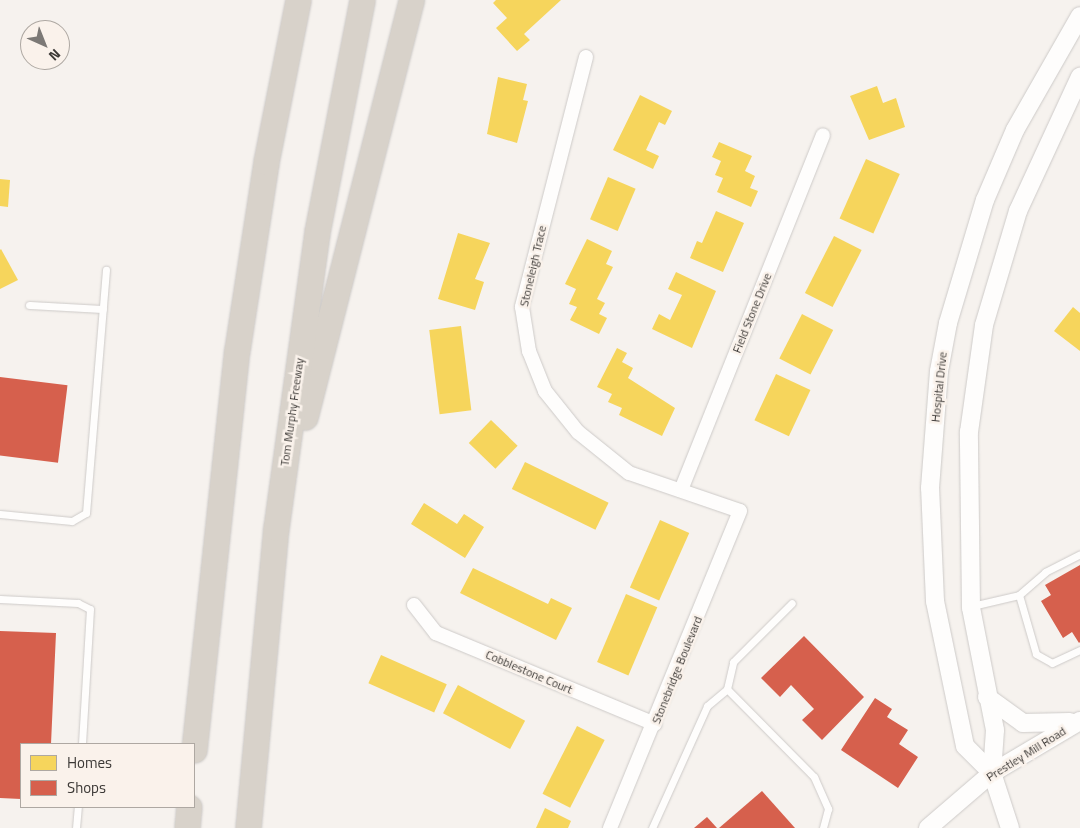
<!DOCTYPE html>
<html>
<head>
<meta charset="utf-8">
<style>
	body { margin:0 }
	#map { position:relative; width:1080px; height:828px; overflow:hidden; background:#f6f2ee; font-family:"Titillium Web",sans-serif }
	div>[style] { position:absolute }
	.homes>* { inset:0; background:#f6d55c; transform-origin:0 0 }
	.shops>* { inset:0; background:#d6604d; transform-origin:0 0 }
	.roads { filter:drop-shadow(0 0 1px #cdcac8) drop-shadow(0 0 1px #cdcac8) }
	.service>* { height:7px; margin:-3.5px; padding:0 3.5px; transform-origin:3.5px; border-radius:3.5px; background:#fefdfc }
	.minor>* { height:14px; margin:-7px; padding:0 7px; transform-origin:7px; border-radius:7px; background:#fefdfc }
	.tertiary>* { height:18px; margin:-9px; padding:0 9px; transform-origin:9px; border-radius:9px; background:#fefdfc }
	.motorway>* { height:25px; margin:-12.5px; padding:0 12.5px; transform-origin:12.5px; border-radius:12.5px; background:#d8d2ca }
	span { translate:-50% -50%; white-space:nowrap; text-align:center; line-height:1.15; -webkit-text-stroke:5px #faf2eb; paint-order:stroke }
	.street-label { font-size:12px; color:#3b3835 }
	.legend { position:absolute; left:20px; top:743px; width:175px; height:65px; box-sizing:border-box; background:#faf2eb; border:1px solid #aea8a2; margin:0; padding:6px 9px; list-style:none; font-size:15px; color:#3b3835 }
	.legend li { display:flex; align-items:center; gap:10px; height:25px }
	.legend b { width:25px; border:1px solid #aea8a2 }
	.north { position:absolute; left:20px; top:20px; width:50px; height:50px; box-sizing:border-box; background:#faf2eb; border:1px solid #aea8a2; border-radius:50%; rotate:136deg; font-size:14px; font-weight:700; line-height:20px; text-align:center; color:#3b3835 }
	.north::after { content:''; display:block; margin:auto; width:18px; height:22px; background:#7c7976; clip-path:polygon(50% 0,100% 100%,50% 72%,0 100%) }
</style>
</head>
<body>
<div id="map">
	<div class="homes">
		<div style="clip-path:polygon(496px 0,561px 0,524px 34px,530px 40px,517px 51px,496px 28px,507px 18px,493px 3px)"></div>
		<div style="clip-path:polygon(498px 77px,527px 84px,523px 100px,528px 101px,517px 143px,487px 134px)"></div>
		<div style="clip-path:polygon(877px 86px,883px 103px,896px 98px,905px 127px,869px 140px,850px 96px)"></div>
		<div style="clip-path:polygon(640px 95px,672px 111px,665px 125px,659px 122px,646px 150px,659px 156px,653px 169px,613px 150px)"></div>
		<div style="clip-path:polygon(719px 142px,752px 156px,745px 171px,755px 176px,750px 188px,758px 191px,751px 207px,717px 192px,723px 178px,715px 175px,721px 161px,712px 157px)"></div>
		<div style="left:866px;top:159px;width:37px;height:65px;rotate:24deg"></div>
		<div style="left:608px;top:177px;width:30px;height:46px;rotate:23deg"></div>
		<div style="clip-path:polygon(0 179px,10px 180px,8px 207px,0 206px)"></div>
		<div style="clip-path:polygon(716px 211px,744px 223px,723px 272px,690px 258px,697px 241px,702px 243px)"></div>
		<div style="clip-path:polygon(458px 233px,490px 243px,475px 279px,484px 282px,475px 310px,438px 299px)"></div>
		<div style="left:834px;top:236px;width:31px;height:64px;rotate:27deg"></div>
		<div style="clip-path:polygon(587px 239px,612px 251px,606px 264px,613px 267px,597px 299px,605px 303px,599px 314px,607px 318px,599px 334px,570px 320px,577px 307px,569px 304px,576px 289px,565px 284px)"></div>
		<div style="clip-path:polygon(1px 249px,18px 280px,0 289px,0 250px)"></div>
		<div style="clip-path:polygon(676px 272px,716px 291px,692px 348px,652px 329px,659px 314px,670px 320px,682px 295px,668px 289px)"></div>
		<div style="clip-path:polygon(1073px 307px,1080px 313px,1080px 351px,1054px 331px)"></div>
		<div style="left:802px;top:314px;width:35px;height:50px;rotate:27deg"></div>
		<div style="left:461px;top:326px;width:85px;height:32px;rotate:83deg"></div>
		<div style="clip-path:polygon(617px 348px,627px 353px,622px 362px,633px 368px,628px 378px,675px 408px,662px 436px,619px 415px,622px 408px,608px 402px,612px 394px,597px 387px)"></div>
		<div style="left:776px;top:374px;width:38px;height:51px;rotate:25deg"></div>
		<div style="left:491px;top:420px;width:37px;height:32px;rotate:44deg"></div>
		<div style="left:525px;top:462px;width:93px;height:30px;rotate:26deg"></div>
		<div style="clip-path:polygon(424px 503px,457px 524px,464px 514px,484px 527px,465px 558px,411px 524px)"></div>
		<div style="left:660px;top:520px;width:32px;height:74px;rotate:24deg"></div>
		<div style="clip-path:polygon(473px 568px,548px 604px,551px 598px,572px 608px,556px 640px,460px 593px)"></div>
		<div style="left:626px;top:594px;width:34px;height:74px;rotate:23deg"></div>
		<div style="left:381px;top:655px;width:72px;height:31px;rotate:24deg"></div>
		<div style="left:458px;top:685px;width:76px;height:32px;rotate:28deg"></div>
		<div style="left:577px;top:726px;width:31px;height:76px;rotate:27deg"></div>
		<div style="clip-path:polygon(545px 808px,571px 821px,568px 828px,536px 828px)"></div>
	</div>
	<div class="shops">
		<div style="left:0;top:377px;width:68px;height:78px;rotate:7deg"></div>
		<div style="clip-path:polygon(1080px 565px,1080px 642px,1079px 643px,1072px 632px,1063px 638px,1041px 601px,1051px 595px,1045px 585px)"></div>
		<div style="clip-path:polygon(0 631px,56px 633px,51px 744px,21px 744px,21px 799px,0 798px)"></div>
		<div style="clip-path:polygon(804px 636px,864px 697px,822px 740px,802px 720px,814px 709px,791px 685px,780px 697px,761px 678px)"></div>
		<div style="clip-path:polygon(875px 698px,892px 709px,887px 717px,908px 730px,899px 744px,918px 757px,898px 788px,841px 750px)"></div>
		<div style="clip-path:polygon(762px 791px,795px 828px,719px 828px)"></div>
		<div style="clip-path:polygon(707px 817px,717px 828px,694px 828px)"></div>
	</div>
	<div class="roads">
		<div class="service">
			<div style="left:29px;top:305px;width:74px;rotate:3.1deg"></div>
			<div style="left:0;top:514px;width:72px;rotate:5.6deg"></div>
			<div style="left:72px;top:521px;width:16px;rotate:-30deg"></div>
			<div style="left:86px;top:513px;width:244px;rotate:-85.3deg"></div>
			<div style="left:1019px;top:595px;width:35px;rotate:-41deg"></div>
			<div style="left:1045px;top:572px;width:39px;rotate:-27deg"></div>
			<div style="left:0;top:599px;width:78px;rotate:2.9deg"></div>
			<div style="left:78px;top:603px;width:13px;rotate:27deg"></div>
			<div style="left:90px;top:609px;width:135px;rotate:93.4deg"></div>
			<div style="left:972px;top:606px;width:48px;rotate:-13.2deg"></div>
			<div style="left:1019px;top:595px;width:61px;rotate:73.9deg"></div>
			<div style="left:1036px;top:654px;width:18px;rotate:29deg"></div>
			<div style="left:1052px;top:663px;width:31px;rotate:-25deg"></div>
			<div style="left:727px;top:689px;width:28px;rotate:-77deg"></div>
			<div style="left:733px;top:662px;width:83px;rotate:-45deg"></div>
			<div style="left:76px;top:828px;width:21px;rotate:-85deg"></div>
			<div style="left:652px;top:828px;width:134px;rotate:-65.7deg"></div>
			<div style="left:707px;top:706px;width:26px;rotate:-40deg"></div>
			<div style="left:727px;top:689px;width:124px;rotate:45.3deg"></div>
			<div style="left:814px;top:777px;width:35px;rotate:66deg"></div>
			<div style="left:828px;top:809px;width:20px;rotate:105deg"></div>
		</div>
		<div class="minor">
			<div style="left:586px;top:57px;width:258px;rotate:104.4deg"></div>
			<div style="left:522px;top:307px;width:45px;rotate:81deg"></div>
			<div style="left:529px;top:351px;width:43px;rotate:68.2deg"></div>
			<div style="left:545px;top:391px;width:53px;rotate:51.2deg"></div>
			<div style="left:578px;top:432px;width:65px;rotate:38.8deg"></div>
			<div style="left:629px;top:473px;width:117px;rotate:18.9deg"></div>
			<div style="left:740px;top:511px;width:343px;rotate:112.3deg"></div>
			<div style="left:681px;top:490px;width:382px;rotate:-68.2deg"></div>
			<div style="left:414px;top:605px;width:36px;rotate:52deg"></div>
			<div style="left:436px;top:633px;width:237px;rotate:22.6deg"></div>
		</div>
		<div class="tertiary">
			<div style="left:987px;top:697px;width:44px;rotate:35.8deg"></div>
			<div style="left:1023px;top:723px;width:47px;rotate:-1.2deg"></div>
			<div style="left:992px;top:773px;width:38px;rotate:-135deg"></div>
			<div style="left:965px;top:746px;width:148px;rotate:-101.7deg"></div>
			<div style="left:935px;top:601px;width:113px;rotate:-92.5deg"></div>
			<div style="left:930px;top:488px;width:117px;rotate:-85.6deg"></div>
			<div style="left:939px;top:371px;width:49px;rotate:-79.4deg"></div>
			<div style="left:948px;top:323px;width:128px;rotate:-73.3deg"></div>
			<div style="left:985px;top:200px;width:76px;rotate:-66.8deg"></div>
			<div style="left:1015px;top:130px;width:131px;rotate:-60.3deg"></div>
			<div style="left:928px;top:828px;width:84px;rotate:-40.7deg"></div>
			<div style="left:992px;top:773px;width:102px;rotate:-30.6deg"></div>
			<div style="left:1010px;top:828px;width:58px;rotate:-108.1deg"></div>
			<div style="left:992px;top:773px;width:43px;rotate:-86deg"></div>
			<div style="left:995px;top:730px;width:124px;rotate:-101.1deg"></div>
			<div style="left:971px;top:608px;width:176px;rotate:-90.7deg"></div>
			<div style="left:969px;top:432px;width:108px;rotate:-82deg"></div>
			<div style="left:984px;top:325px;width:119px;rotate:-73.4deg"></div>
			<div style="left:1018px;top:211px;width:148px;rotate:-65.2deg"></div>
		</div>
		<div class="motorway">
			<div style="left:305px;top:417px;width:430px;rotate:-75.7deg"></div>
			<div style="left:194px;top:750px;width:402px;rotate:-83.9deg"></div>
			<div style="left:237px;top:350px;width:190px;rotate:-81.2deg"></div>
			<div style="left:266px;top:162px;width:165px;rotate:-78.8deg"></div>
			<div style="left:187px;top:828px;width:21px;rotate:-85deg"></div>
			<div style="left:248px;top:828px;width:301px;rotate:-84.7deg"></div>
			<div style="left:276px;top:528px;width:299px;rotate:-82.1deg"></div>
			<div style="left:317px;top:232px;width:236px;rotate:-79deg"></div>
		</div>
	</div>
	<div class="street-label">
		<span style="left:533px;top:266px;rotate:-77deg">Stoneleigh Trace</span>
		<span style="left:752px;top:313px;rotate:-68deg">Field Stone Drive</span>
		<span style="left:939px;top:387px;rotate:-84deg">Hospital Drive</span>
		<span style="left:292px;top:412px;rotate:-82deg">Tom Murphy Freeway</span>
		<span style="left:677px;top:670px;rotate:-68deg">Stonebridge Boulevard</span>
		<span style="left:529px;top:672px;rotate:23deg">Cobblestone Court</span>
		<span style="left:1026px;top:754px;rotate:-32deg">Prestley Mill Road</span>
	</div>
	<ul class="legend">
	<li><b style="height:14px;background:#f6d55c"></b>Homes</li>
	<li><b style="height:14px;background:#d6604d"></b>Shops</li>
	</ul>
	<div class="north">N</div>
</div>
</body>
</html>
